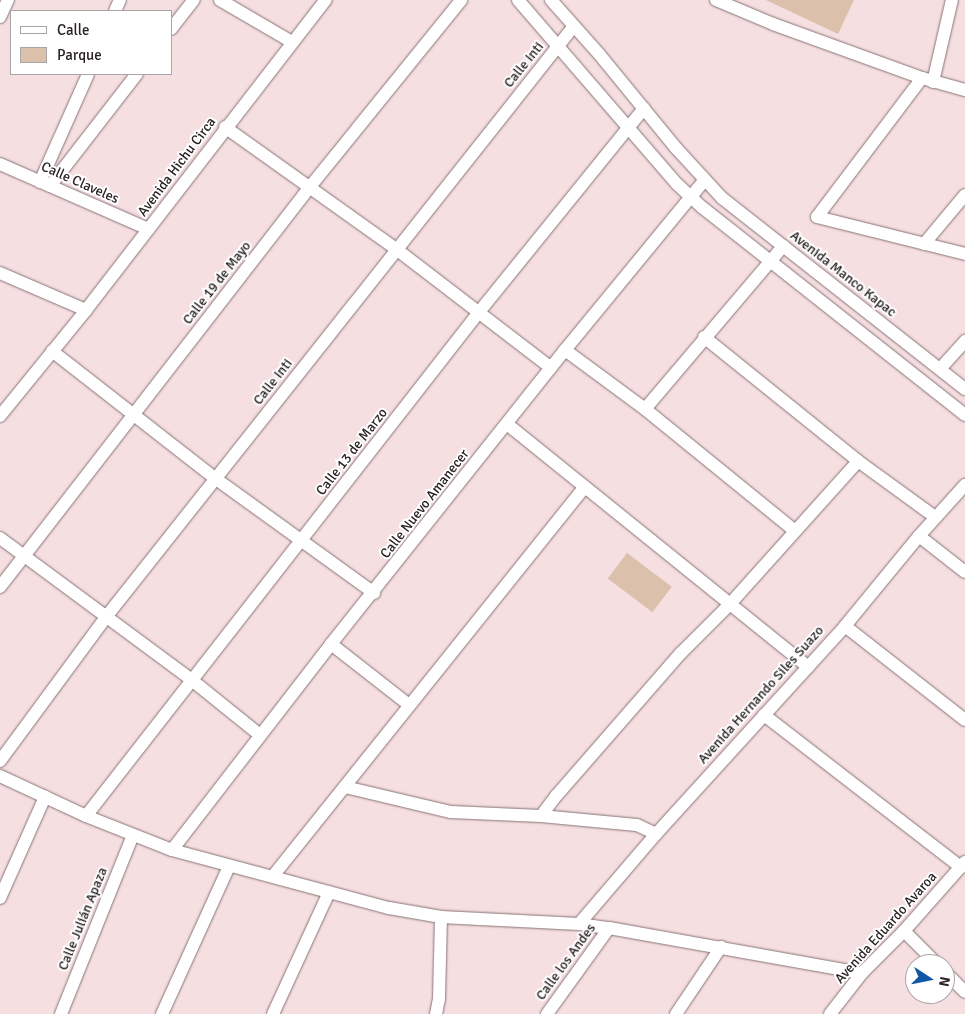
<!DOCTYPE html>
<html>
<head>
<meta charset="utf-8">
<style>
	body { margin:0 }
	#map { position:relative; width:965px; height:1014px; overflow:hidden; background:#f6dfe1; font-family:Signika,sans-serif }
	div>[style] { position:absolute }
	.green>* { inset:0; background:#dbc0ac; transform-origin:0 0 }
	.roads { filter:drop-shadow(0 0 1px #877375) drop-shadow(0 0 1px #877375) }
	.minor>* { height:12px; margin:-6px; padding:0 6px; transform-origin:6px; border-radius:6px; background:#fff }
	span { translate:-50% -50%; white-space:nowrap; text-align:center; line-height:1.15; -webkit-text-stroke:4px #fff; paint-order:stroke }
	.street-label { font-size:14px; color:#292122 }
	.legend { position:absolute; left:10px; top:10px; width:162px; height:65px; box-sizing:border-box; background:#fff; border:1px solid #a9a6a7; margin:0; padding:6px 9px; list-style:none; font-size:15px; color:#292122 }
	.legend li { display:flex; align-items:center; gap:10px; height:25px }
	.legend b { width:25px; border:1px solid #a9a6a7 }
	.north { position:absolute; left:905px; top:954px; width:50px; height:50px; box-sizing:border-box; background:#fff; border:1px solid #a9a6a7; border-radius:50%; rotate:101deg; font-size:14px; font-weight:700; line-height:20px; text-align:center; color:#292122 }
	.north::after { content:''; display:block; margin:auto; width:18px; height:22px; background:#1157a6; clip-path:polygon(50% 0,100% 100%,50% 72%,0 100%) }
</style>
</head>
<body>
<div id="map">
	<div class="green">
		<div style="clip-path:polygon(766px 0,854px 0,838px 34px)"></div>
		<div style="left:627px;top:553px;width:56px;height:32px;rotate:37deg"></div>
	</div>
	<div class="roads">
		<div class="minor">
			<div style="left:220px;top:0;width:83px;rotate:30.3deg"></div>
			<div style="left:518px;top:0;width:243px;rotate:49.2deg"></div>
			<div style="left:677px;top:184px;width:35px;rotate:43deg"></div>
			<div style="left:703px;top:208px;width:334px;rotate:38.3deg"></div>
			<div style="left:551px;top:0;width:72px;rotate:48.4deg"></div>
			<div style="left:599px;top:54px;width:122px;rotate:50.7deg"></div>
			<div style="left:676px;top:148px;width:68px;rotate:47.4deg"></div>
			<div style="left:722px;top:198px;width:309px;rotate:38.2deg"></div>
			<div style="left:716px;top:0;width:62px;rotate:22.8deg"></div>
			<div style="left:773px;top:24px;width:158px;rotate:19.9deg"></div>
			<div style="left:922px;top:78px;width:45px;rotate:15.6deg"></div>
			<div style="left:115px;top:11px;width:12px;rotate:-66deg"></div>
			<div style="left:0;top:17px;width:19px;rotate:-65deg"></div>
			<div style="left:171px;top:29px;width:37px;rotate:-52deg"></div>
			<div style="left:922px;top:78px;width:174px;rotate:127.1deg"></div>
			<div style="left:817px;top:217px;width:153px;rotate:14deg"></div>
			<div style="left:933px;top:82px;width:84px;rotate:-77deg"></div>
			<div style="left:225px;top:127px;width:210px;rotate:35.5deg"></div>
			<div style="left:396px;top:249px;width:195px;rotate:37.5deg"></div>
			<div style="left:0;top:164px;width:162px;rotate:23.7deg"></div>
			<div style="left:40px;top:182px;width:118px;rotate:-66deg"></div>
			<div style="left:50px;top:186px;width:142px;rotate:-52.2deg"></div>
			<div style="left:924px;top:244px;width:64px;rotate:-50.1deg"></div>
			<div style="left:0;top:273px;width:94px;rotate:23.3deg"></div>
			<div style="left:704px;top:337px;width:198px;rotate:38.8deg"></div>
			<div style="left:858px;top:461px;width:95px;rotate:36deg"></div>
			<div style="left:565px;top:350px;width:99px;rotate:36.4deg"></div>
			<div style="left:645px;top:409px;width:193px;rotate:39.1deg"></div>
			<div style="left:52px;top:351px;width:208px;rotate:38deg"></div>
			<div style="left:216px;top:479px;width:195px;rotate:35.8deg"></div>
			<div style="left:940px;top:369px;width:38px;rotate:-48deg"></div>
			<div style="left:645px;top:409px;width:214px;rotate:-49.7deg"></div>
			<div style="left:0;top:416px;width:136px;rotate:-50.9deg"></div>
			<div style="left:86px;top:310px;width:392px;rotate:-52.3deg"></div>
			<div style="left:507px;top:424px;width:387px;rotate:38.9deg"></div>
			<div style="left:919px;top:536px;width:58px;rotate:38deg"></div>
			<div style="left:0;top:538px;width:240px;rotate:36.5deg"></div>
			<div style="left:193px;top:681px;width:86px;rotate:38.9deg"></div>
			<div style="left:0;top:587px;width:505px;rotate:-52.24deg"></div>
			<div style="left:309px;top:188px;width:242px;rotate:-51deg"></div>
			<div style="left:845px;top:626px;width:152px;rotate:38.1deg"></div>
			<div style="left:331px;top:644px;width:99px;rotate:38deg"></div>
			<div style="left:764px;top:715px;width:249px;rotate:37.7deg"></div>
			<div style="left:0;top:761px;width:179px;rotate:-53.6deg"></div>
			<div style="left:106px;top:617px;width:754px;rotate:-51.63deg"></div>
			<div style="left:0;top:776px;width:95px;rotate:24.9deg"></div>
			<div style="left:86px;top:816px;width:92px;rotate:21.6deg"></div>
			<div style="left:172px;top:850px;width:225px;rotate:15deg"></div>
			<div style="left:389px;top:908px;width:53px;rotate:9.8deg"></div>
			<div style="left:441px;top:917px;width:138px;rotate:2.9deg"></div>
			<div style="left:579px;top:924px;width:30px;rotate:8deg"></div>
			<div style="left:609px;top:928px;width:257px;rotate:10.1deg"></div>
			<div style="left:345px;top:787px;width:109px;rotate:13.3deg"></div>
			<div style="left:451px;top:812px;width:90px;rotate:2.5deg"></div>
			<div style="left:541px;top:816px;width:96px;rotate:5.4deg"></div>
			<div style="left:637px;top:825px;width:21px;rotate:25deg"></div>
			<div style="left:86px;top:816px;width:639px;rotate:-52.05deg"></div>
			<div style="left:479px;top:312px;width:262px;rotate:-51deg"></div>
			<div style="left:541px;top:816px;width:26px;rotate:-53deg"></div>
			<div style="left:557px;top:795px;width:189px;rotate:-48.9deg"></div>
			<div style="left:681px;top:653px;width:68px;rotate:-45deg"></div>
			<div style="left:729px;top:605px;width:193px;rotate:-48.1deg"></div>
			<div style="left:172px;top:850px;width:260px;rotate:-52.3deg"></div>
			<div style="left:331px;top:644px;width:376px;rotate:-51.5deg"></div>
			<div style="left:565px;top:350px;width:219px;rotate:-50.6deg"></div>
			<div style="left:273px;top:876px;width:497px;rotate:-51.3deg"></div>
			<div style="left:0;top:898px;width:111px;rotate:-66deg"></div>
			<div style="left:579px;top:924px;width:118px;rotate:-49.5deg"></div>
			<div style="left:656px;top:834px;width:281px;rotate:-47.7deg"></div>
			<div style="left:845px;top:626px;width:117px;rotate:-50.6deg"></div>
			<div style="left:919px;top:536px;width:69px;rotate:-48deg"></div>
			<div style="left:904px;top:931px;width:47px;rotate:45deg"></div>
			<div style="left:945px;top:972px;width:28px;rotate:45deg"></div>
			<div style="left:61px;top:1014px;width:193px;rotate:-68.1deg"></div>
			<div style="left:162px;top:1014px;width:162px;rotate:-65.6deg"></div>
			<div style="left:273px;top:1014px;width:134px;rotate:-65.3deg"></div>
			<div style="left:436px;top:1014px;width:15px;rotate:-79deg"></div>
			<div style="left:439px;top:999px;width:82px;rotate:-88.6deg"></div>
			<div style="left:547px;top:1014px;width:106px;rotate:-54.2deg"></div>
			<div style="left:676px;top:1014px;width:81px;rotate:-56.1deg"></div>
			<div style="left:830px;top:1014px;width:52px;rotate:-52deg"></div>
			<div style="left:862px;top:973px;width:59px;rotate:-45deg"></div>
			<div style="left:904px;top:931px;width:92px;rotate:-48.5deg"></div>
		</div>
	</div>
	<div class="street-label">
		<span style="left:524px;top:65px;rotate:-51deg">Calle Inti</span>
		<span style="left:177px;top:167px;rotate:-53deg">Avenida Hichu Circa</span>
		<span style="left:80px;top:183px;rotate:24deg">Calle Claveles</span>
		<span style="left:843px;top:274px;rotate:38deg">Avenida Manco Kapac</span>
		<span style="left:217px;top:283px;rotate:-52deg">Calle 19 de Mayo</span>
		<span style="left:273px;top:382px;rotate:-52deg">Calle Inti</span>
		<span style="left:352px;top:452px;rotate:-52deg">Calle 13 de Marzo</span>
		<span style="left:425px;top:504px;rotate:-52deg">Calle Nuevo Amanecer</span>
		<span style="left:761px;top:695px;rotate:-48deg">Avenida Hernando Siles Suazo</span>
		<span style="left:83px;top:919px;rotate:-68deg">Calle Julián Apaza</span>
		<span style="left:886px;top:928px;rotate:-48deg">Avenida Eduardo Avaroa</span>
		<span style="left:566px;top:962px;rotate:-54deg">Calle los Andes</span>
	</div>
	<ul class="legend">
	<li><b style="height:6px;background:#fff"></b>Calle</li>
	<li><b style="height:14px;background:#dbc0ac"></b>Parque</li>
	</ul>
	<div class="north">N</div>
</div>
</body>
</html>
